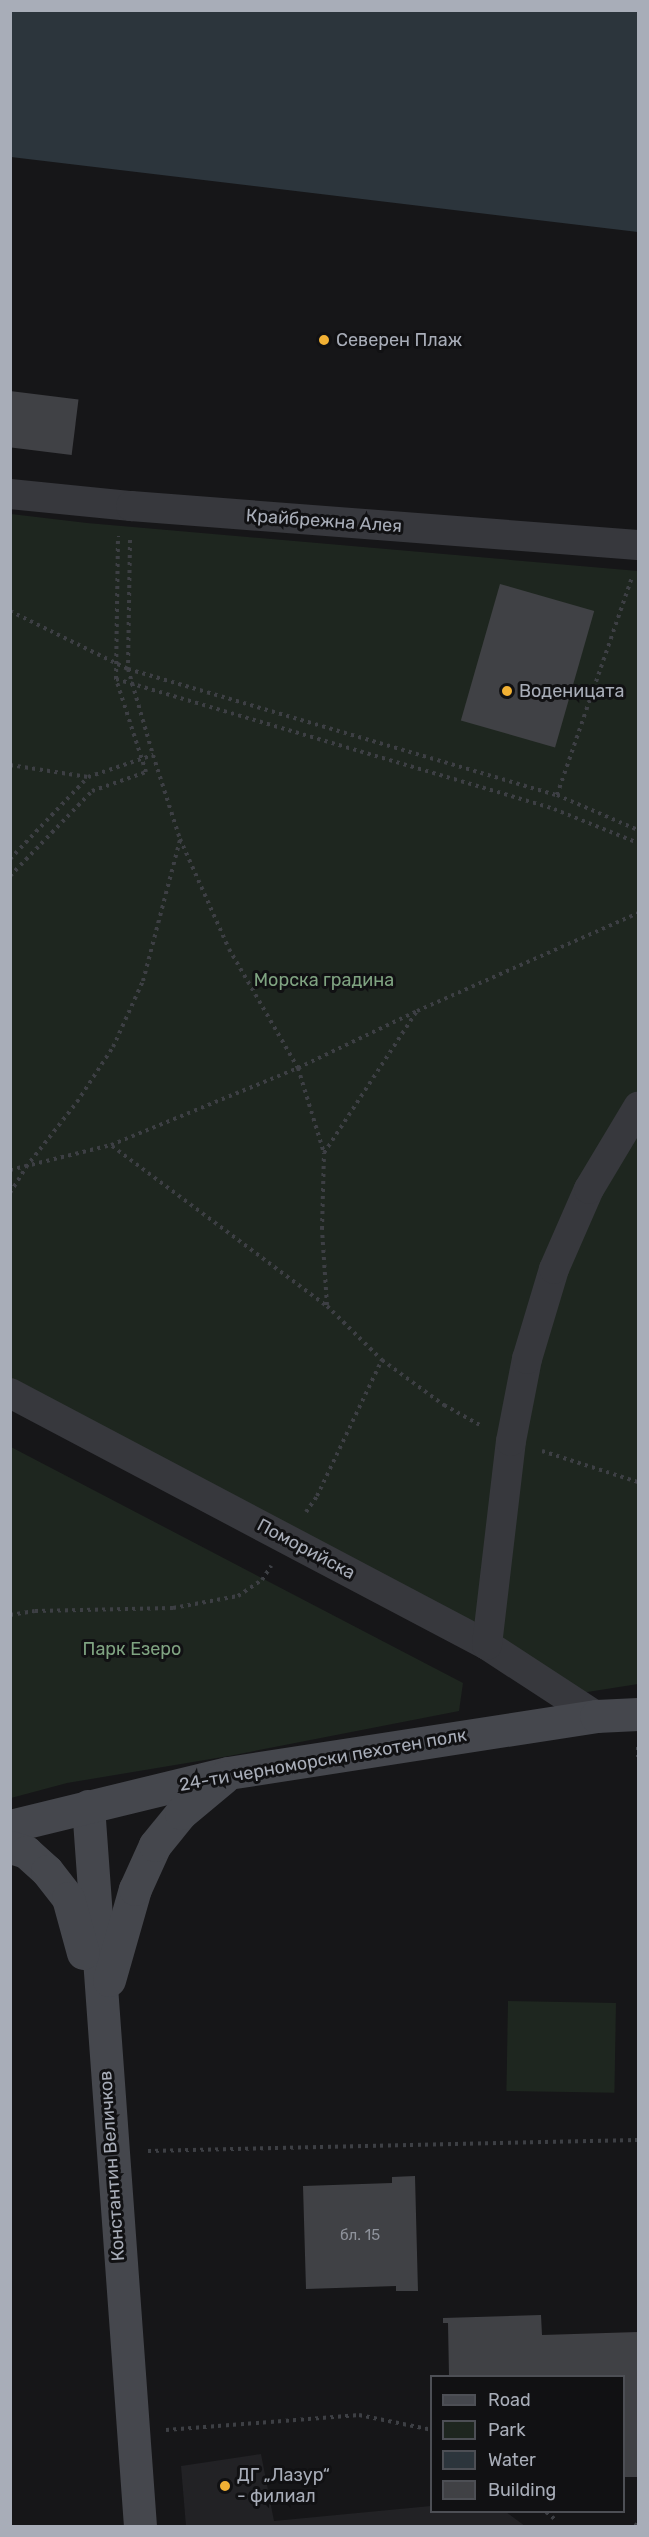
<!DOCTYPE html>
<html>
<head>
<meta charset="utf-8">
<style>
	body { margin:0 }
	#map { position:relative; width:649px; height:2537px; overflow:hidden; background:#161618; font-family:Rubik,sans-serif }
	div>[style] { position:absolute }
	.built>* { inset:0; background:#222225 }
	.green>* { inset:0; background:#1e261f; transform-origin:0 0 }
	.water>* { inset:0; background:#2c353c }
	.building>* { inset:0; background:#404145; transform-origin:0 0 }
	.path>* { height:4px; margin-top:-2px; transform-origin:0; background:repeating-linear-gradient(90deg,#3d3f44 0 3px,transparent 0 7.5px) }
	.street>* { height:30px; margin:-15px; padding:0 15px; transform-origin:15px; border-radius:15px; background:#37383d }
	.secondary>* { height:33px; margin:-16.5px; padding:0 16.5px; transform-origin:16.5px; border-radius:16.5px; background:#45474d }
	.dots>* { width:16px; height:16px; translate:-50% -50%; box-sizing:border-box; border:3px solid #111113; border-radius:50% }
	span { translate:-50% -50%; white-space:nowrap; text-align:center; line-height:1.15; -webkit-text-stroke:6px #111113; paint-order:stroke }
	.number-label { font-size:15px; color:#8e929b }
	.number-label span { -webkit-text-stroke-width:0 }
	.poi-label { font-size:18px; color:#a8adb8 }
	.left { translate:0 -50%; text-align:left }
	.street-label { font-size:18px; color:#a8adb8 }
	.park-label { font-size:18px; color:#7fa381 }
	.frame { position:absolute; inset:0; border:12px solid #a8adb8; pointer-events:none }
	.legend { position:absolute; left:430px; top:2375px; width:195px; height:138px; box-sizing:border-box; background:#111113; border:2px solid #4d4f55; margin:0; padding:8px 10px; list-style:none; font-size:18px; color:#a8adb8 }
	.legend li { display:flex; align-items:center; gap:12px; height:30px }
	.legend b { width:30px; border:2px solid #4d4f55 }
</style>
</head>
<body>
<div id="map">
	<div class="built">
		<div style="clip-path:polygon(261px 2454px,274px 2521px,431px 2506px,432px 2512px,506px 2512px,525px 2526px,186px 2526px,181px 2466px)"></div>
	</div>
	<div class="green">
		<div style="clip-path:polygon(11px 514px,87px 523px,638px 571px,638px 1684px,562px 1696px,11px 1390px)"></div>
		<div style="clip-path:polygon(11px 1447px,463px 1683px,459px 1711px,229px 1756px,67px 1783px,11px 1798px)"></div>
		<div style="left:508px;top:2001px;width:108px;height:90px;rotate:1deg"></div>
	</div>
	<div class="water">
		<div style="clip-path:polygon(11px 10px,638px 11px,638px 232px,11px 157px)"></div>
	</div>
	<div class="building">
		<div style="left:10px;top:391px;width:69px;height:56px;rotate:7deg"></div>
		<div style="left:500px;top:584px;width:98px;height:142px;rotate:16deg"></div>
		<div style="clip-path:polygon(415px 2176px,418px 2291px,396px 2291px,396px 2286px,306px 2289px,303px 2186px,392px 2183px,392px 2177px)"></div>
		<div style="clip-path:polygon(541px 2315px,542px 2335px,638px 2332px,638px 2477px,624px 2477px,624px 2376px,449px 2376px,448px 2323px,443px 2323px,443px 2318px)"></div>
	</div>
	<div class="path">
		<div style="left:130px;top:540px;width:129px;rotate:90.9deg"></div>
		<div style="left:128px;top:669px;width:90px;rotate:73.8deg"></div>
		<div style="left:153px;top:755px;width:88px;rotate:72.2deg"></div>
		<div style="left:180px;top:839px;width:120px;rotate:66deg"></div>
		<div style="left:229px;top:949px;width:138px;rotate:59.9deg"></div>
		<div style="left:298px;top:1068px;width:89px;rotate:73deg"></div>
		<div style="left:10px;top:611px;width:131px;rotate:26.2deg"></div>
		<div style="left:128px;top:669px;width:447px;rotate:16.4deg"></div>
		<div style="left:557px;top:795px;width:88px;rotate:23.4deg"></div>
		<div style="left:116px;top:679px;width:457px;rotate:16.5deg"></div>
		<div style="left:554px;top:809px;width:91px;rotate:22deg"></div>
		<div style="left:10px;top:765px;width:79px;rotate:8.7deg"></div>
		<div style="left:88px;top:777px;width:69px;rotate:-18.7deg"></div>
		<div style="left:557px;top:795px;width:231px;rotate:-71deg"></div>
		<div style="left:10px;top:859px;width:113px;rotate:-46.4deg"></div>
		<div style="left:10px;top:876px;width:118px;rotate:-46deg"></div>
		<div style="left:92px;top:791px;width:57px;rotate:-19.4deg"></div>
		<div style="left:146px;top:772px;width:98px;rotate:-107.9deg"></div>
		<div style="left:116px;top:679px;width:143px;rotate:-89.2deg"></div>
		<div style="left:112px;top:1146px;width:268px;rotate:36.7deg"></div>
		<div style="left:327px;top:1306px;width:77px;rotate:44.5deg"></div>
		<div style="left:382px;top:1360px;width:77px;rotate:36deg"></div>
		<div style="left:444px;top:1405px;width:41px;rotate:29.1deg"></div>
		<div style="left:10px;top:1170px;width:104px;rotate:-13.9deg"></div>
		<div style="left:111px;top:1145px;width:202px;rotate:-22.4deg"></div>
		<div style="left:298px;top:1068px;width:132px;rotate:-25.6deg"></div>
		<div style="left:417px;top:1011px;width:242px;rotate:-23.9deg"></div>
		<div style="left:10px;top:1193px;width:31px;rotate:-58deg"></div>
		<div style="left:26px;top:1167px;width:83px;rotate:-51.9deg"></div>
		<div style="left:77px;top:1102px;width:66px;rotate:-56.8deg"></div>
		<div style="left:113px;top:1047px;width:72px;rotate:-65.6deg"></div>
		<div style="left:143px;top:981px;width:146px;rotate:-75.3deg"></div>
		<div style="left:327px;top:1305px;width:76px;rotate:-93.8deg"></div>
		<div style="left:322px;top:1229px;width:76px;rotate:-88.5deg"></div>
		<div style="left:324px;top:1153px;width:170px;rotate:-56.8deg"></div>
		<div style="left:542px;top:1451px;width:101px;rotate:17.9deg"></div>
		<div style="left:306px;top:1512px;width:19px;rotate:-55deg"></div>
		<div style="left:317px;top:1496px;width:151px;rotate:-64.5deg"></div>
		<div style="left:10px;top:1615px;width:25px;rotate:-9deg"></div>
		<div style="left:35px;top:1611px;width:138px;rotate:-1.2deg"></div>
		<div style="left:173px;top:1608px;width:66px;rotate:-10.5deg"></div>
		<div style="left:238px;top:1596px;width:29px;rotate:-34deg"></div>
		<div style="left:262px;top:1580px;width:17px;rotate:-57deg"></div>
		<div style="left:638px;top:1747px;width:10px;rotate:90deg"></div>
		<div style="left:148px;top:2151px;width:490px;rotate:-1.3deg"></div>
		<div style="left:166px;top:2430px;width:194px;rotate:-4.4deg"></div>
		<div style="left:359px;top:2415px;width:75px;rotate:11.6deg"></div>
		<div style="left:546px;top:2512px;width:13px;rotate:39deg"></div>
		<div style="left:635px;top:2526px;width:4px;rotate:-45deg"></div>
	</div>
	<div class="street">
		<div style="left:10px;top:494px;width:122px;rotate:5.7deg"></div>
		<div style="left:131px;top:506px;width:508px;rotate:4.4deg"></div>
		<div style="left:10px;top:1393px;width:539px;rotate:27.85deg"></div>
		<div style="left:487px;top:1645px;width:130px;rotate:33.1deg"></div>
		<div style="left:487px;top:1645px;width:205px;rotate:-83.3deg"></div>
		<div style="left:511px;top:1441px;width:84px;rotate:-79deg"></div>
		<div style="left:527px;top:1359px;width:94px;rotate:-73.3deg"></div>
		<div style="left:554px;top:1269px;width:87px;rotate:-66.4deg"></div>
		<div style="left:589px;top:1189px;width:96px;rotate:-59.1deg"></div>
	</div>
	<div class="secondary">
		<div style="left:88px;top:1806px;width:722px;rotate:85.87deg"></div>
		<div style="left:10px;top:1826px;width:224px;rotate:-13.7deg"></div>
		<div style="left:228px;top:1773px;width:372px;rotate:-8.8deg"></div>
		<div style="left:596px;top:1716px;width:42px;rotate:-2.7deg"></div>
		<div style="left:10px;top:1847px;width:17px;rotate:17deg"></div>
		<div style="left:26px;top:1852px;width:28px;rotate:42deg"></div>
		<div style="left:47px;top:1871px;width:34px;rotate:52deg"></div>
		<div style="left:68px;top:1898px;width:57px;rotate:74.7deg"></div>
		<div style="left:109px;top:1980px;width:95px;rotate:-74.1deg"></div>
		<div style="left:135px;top:1889px;width:48px;rotate:-65.6deg"></div>
		<div style="left:155px;top:1845px;width:41px;rotate:-50.9deg"></div>
		<div style="left:181px;top:1813px;width:55px;rotate:-39.8deg"></div>
	</div>
	<div class="dots">
		<div style="left:324px;top:340px;background:#f2b134"></div>
		<div style="left:507px;top:691px;background:#f2b134"></div>
		<div style="left:225px;top:2486px;background:#f2b134"></div>
	</div>
	<div class="number-label">
		<span style="left:360px;top:2236px">бл. 15</span>
	</div>
	<div class="poi-label">
		<span class="left" style="left:336px;top:340px">Северен Плаж</span>
		<span class="left" style="left:519px;top:691px">Воденицата</span>
		<span class="left" style="left:237px;top:2486px">ДГ „Лазур“<br>- филиал</span>
	</div>
	<div class="street-label">
		<span style="left:324px;top:521px;rotate:4deg">Крайбрежна Алея</span>
		<span style="left:306px;top:1549px;rotate:28deg">Поморийска</span>
		<span style="left:323px;top:1760px;rotate:-10deg">24-ти черноморски пехотен полк</span>
		<span style="left:112px;top:2166px;rotate:-94deg">Константин Величков</span>
	</div>
	<div class="park-label">
		<span style="left:324px;top:980px">Морска градина</span>
		<span style="left:132px;top:1649px">Парк Езеро</span>
	</div>
	<div class="frame"></div>
	<ul class="legend">
	<li><b style="height:8px;background:#45474d"></b>Road</li>
	<li><b style="height:16px;background:#1e261f"></b>Park</li>
	<li><b style="height:16px;background:#2c353c"></b>Water</li>
	<li><b style="height:16px;background:#404145"></b>Building</li>
	</ul>
</div>
</body>
</html>
